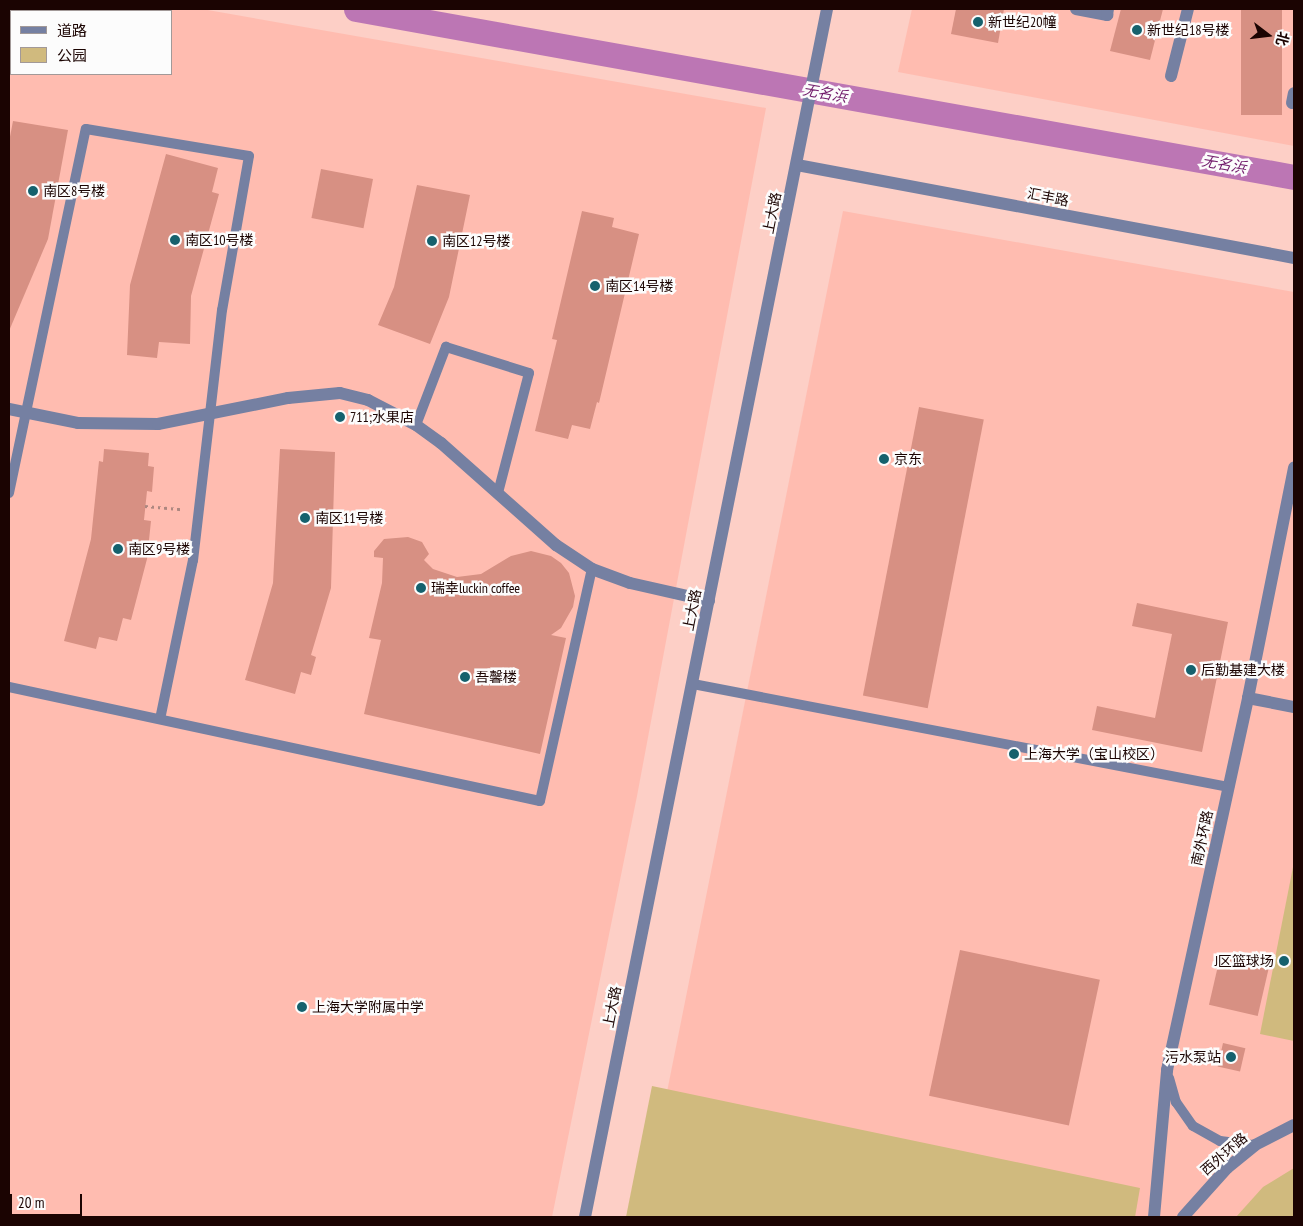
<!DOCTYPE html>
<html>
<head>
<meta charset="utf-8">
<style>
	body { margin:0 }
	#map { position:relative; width:1303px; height:1226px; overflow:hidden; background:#fdcfc6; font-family:"PT Sans Narrow","Noto Sans SC",sans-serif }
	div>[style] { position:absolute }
	.built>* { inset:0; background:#ffbcb0 }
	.green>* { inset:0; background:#d0ba7e }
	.canal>* { height:25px; margin:-12.5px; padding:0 12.5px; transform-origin:12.5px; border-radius:12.5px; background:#bc76b4 }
	.building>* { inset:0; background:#d79083; transform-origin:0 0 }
	.path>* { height:3px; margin-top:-1.5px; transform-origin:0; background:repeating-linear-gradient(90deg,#ad8780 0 2.5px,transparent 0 6.5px) }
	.service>* { height:10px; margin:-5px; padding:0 5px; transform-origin:5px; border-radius:5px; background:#7580a2 }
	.minor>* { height:12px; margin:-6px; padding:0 6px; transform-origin:6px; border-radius:6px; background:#7580a2 }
	.tertiary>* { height:12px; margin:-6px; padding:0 6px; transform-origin:6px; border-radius:6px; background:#7580a2 }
	.dots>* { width:14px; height:14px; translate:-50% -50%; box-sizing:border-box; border:2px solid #fcfcfc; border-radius:50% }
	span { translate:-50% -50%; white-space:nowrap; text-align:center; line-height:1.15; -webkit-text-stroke:5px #fcfcfc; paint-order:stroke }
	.poi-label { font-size:14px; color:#1b0402 }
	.left { translate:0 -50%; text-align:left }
	.right { translate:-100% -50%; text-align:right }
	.street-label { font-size:14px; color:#1b0402 }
	.water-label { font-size:15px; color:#711c6b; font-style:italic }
	.frame { position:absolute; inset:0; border:10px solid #1b0402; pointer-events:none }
	.legend { position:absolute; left:10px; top:10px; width:162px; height:65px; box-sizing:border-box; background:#fcfcfc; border:1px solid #a29998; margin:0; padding:6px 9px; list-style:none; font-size:15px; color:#1b0402 }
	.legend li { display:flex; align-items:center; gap:10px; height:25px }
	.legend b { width:25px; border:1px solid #a29998 }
	.north { position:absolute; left:1243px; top:10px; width:50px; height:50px; -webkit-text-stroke:4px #fcfcfc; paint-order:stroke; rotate:105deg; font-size:14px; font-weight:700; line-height:20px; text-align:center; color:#1b0402 }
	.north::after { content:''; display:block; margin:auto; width:18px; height:22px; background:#1b0402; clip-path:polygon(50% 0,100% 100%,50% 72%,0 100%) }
	.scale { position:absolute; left:10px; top:1194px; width:72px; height:22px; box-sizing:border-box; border:2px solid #1b0402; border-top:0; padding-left:6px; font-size:15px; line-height:18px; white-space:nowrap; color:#1b0402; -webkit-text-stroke:4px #fcfcfc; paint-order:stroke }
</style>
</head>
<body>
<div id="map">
	<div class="built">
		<div style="clip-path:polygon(evenodd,9px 9px,202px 9px,766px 108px,637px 796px,552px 1217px,9px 1217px,9px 9px,11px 11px,171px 11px,171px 74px,11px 74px,11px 11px)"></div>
		<div style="clip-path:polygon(912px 9px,1294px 9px,1294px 146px,898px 72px)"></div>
		<div style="clip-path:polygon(843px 211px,1294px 292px,1294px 1217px,642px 1217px)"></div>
	</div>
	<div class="green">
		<div style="clip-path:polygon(1294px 862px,1294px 1041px,1260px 1034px)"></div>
		<div style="clip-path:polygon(652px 1086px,1140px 1188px,1135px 1217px,626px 1217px)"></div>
		<div style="clip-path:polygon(1294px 1168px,1294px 1217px,1236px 1217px,1263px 1187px)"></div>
	</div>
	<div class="canal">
		<div style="left:356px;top:9px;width:953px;rotate:10.15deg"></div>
	</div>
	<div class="building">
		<div style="clip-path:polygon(956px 9px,1004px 9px,998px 43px,951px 34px)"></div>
		<div style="clip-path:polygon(1121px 9px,1163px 9px,1150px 60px,1110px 51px)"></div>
		<div style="left:1241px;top:9px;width:41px;height:106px"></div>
		<div style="clip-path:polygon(13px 121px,68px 130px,48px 239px,9px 331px,9px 142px)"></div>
		<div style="clip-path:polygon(166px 154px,218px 168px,212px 192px,219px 194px,191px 296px,190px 344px,159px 342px,157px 358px,127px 355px,130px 285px)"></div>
		<div style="left:321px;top:169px;width:53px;height:50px;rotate:11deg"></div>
		<div style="clip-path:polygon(417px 185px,470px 195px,449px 297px,430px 344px,378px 325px,394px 287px)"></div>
		<div style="clip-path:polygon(582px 211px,614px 218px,612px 227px,639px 234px,599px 403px,597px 402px,590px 429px,572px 425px,568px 439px,535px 431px,557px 340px,552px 339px)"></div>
		<div style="left:919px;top:407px;width:66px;height:294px;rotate:11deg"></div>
		<div style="clip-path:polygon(104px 449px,149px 453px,148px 466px,154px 467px,152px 492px,147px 491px,144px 520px,151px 521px,147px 559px,131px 620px,123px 618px,117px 641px,99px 637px,96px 649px,64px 641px,91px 539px,99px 461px,103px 462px)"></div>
		<div style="clip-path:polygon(280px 449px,335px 452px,331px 588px,311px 655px,316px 657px,311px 675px,301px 672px,295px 694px,245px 680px,273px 583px)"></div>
		<div style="clip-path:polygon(408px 537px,422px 542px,429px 554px,424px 560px,433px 569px,457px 577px,481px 574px,511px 556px,531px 551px,551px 556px,561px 563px,569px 573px,575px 596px,573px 607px,561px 628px,551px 635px,566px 638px,540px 754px,364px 714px,381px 640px,369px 638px,382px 583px,383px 558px,374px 557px,374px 551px,384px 539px)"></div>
		<div style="clip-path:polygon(1137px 603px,1228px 622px,1202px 752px,1092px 730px,1097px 706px,1155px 718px,1172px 634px,1132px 626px)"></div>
		<div style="left:960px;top:950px;width:143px;height:149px;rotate:12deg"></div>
		<div style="left:1220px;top:957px;width:50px;height:49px;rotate:13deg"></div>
		<div style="left:1223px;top:1043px;width:23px;height:24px;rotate:13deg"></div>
	</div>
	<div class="path">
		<div style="left:145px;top:506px;width:37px;rotate:5deg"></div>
	</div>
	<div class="service">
		<div style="left:416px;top:425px;width:84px;rotate:-69deg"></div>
		<div style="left:446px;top:347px;width:87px;rotate:17.4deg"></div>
		<div style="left:529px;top:373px;width:124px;rotate:104.5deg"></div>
		<div style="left:9px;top:493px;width:372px;rotate:-78.1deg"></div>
		<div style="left:86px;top:129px;width:165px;rotate:9.4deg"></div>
		<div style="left:249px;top:156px;width:156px;rotate:99.9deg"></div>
		<div style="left:222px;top:310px;width:252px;rotate:96.6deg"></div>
		<div style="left:193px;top:560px;width:162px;rotate:101.7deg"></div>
		<div style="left:693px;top:684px;width:546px;rotate:10.88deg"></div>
		<div style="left:9px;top:687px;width:543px;rotate:12.12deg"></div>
		<div style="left:540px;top:801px;width:238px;rotate:-77.4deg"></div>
		<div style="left:1169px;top:1078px;width:25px;rotate:74deg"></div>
		<div style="left:1176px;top:1102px;width:29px;rotate:55deg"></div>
		<div style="left:1193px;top:1126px;width:31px;rotate:29deg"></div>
		<div style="left:1220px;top:1141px;width:35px;rotate:7deg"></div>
	</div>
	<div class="minor">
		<div style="left:1076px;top:9px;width:32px;rotate:11deg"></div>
		<div style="left:1107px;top:15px;width:6px;rotate:-81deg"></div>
		<div style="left:1171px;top:76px;width:69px;rotate:-75.8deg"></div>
		<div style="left:1292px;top:103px;width:10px;rotate:-79deg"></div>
		<div style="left:9px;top:409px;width:70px;rotate:11.5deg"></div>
		<div style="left:78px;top:423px;width:80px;rotate:0.7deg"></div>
		<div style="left:158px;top:424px;width:133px;rotate:-11.3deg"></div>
		<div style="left:288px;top:398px;width:52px;rotate:-5.5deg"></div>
		<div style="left:340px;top:393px;width:29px;rotate:14deg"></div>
		<div style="left:368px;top:400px;width:54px;rotate:27.5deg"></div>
		<div style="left:416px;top:425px;width:31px;rotate:36deg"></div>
		<div style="left:441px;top:443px;width:154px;rotate:41.6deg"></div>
		<div style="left:556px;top:545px;width:43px;rotate:33.7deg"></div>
		<div style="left:592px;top:569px;width:40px;rotate:20.2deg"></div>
		<div style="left:630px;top:583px;width:81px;rotate:12.8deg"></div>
		<div style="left:1248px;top:698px;width:47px;rotate:11.1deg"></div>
		<div style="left:1154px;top:1217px;width:148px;rotate:-84.9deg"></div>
		<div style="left:1167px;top:1070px;width:381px;rotate:-77.7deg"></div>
		<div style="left:1248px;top:698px;width:235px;rotate:-78.7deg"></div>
		<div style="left:1183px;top:1217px;width:66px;rotate:-48.1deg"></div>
		<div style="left:1227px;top:1168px;width:36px;rotate:-39deg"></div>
		<div style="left:1255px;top:1145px;width:44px;rotate:-27.1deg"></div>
	</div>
	<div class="tertiary">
		<div style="left:797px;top:165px;width:506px;rotate:10.6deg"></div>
		<div style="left:585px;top:1217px;width:1232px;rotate:-78.67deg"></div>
	</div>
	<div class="dots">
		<div style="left:978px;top:22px;background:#15616d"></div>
		<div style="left:1137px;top:30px;background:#15616d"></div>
		<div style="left:33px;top:191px;background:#15616d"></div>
		<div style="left:175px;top:240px;background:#15616d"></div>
		<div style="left:432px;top:241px;background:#15616d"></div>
		<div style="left:595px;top:286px;background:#15616d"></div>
		<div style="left:340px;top:417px;background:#15616d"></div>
		<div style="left:884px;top:459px;background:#15616d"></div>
		<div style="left:305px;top:518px;background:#15616d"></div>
		<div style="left:118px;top:549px;background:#15616d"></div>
		<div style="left:421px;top:588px;background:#15616d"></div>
		<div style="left:1191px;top:670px;background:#15616d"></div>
		<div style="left:465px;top:677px;background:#15616d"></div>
		<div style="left:1014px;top:754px;background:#15616d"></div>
		<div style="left:1284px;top:961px;background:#15616d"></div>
		<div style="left:302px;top:1007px;background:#15616d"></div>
		<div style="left:1231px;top:1057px;background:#15616d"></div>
	</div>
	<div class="poi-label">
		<span class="left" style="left:988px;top:22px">新世纪20幢</span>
		<span class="left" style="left:1147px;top:30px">新世纪18号楼</span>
		<span class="left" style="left:43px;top:191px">南区8号楼</span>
		<span class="left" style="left:185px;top:240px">南区10号楼</span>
		<span class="left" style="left:442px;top:241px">南区12号楼</span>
		<span class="left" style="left:605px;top:286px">南区14号楼</span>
		<span class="left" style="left:350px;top:417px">711;水果店</span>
		<span class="left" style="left:894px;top:459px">京东</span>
		<span class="left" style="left:315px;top:518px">南区11号楼</span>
		<span class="left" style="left:128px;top:549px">南区9号楼</span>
		<span class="left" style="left:431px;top:588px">瑞幸luckin coffee</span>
		<span class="left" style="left:1201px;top:670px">后勤基建大楼</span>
		<span class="left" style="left:475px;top:677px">吾馨楼</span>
		<span class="left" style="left:1024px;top:754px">上海大学（宝山校区）</span>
		<span class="right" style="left:1274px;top:961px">J区篮球场</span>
		<span class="left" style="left:312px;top:1007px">上海大学附属中学</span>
		<span class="right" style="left:1221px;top:1057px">污水泵站</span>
	</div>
	<div class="street-label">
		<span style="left:1048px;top:197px;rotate:11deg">汇丰路</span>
		<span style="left:772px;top:213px;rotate:-79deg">上大路</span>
		<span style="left:692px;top:610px;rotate:-79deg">上大路</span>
		<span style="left:1202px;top:838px;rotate:-78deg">南外环路</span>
		<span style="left:612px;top:1007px;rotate:-79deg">上大路</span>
		<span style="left:1224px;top:1154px;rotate:-41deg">西外环路</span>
	</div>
	<div class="water-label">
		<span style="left:825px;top:93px;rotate:10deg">无名浜</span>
		<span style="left:1224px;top:164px;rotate:10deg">无名浜</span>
	</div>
	<div class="frame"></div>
	<ul class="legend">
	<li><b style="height:6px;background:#7580a2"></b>道路</li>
	<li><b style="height:14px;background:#d0ba7e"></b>公园</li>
	</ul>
	<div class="north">北</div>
	<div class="scale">20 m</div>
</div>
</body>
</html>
